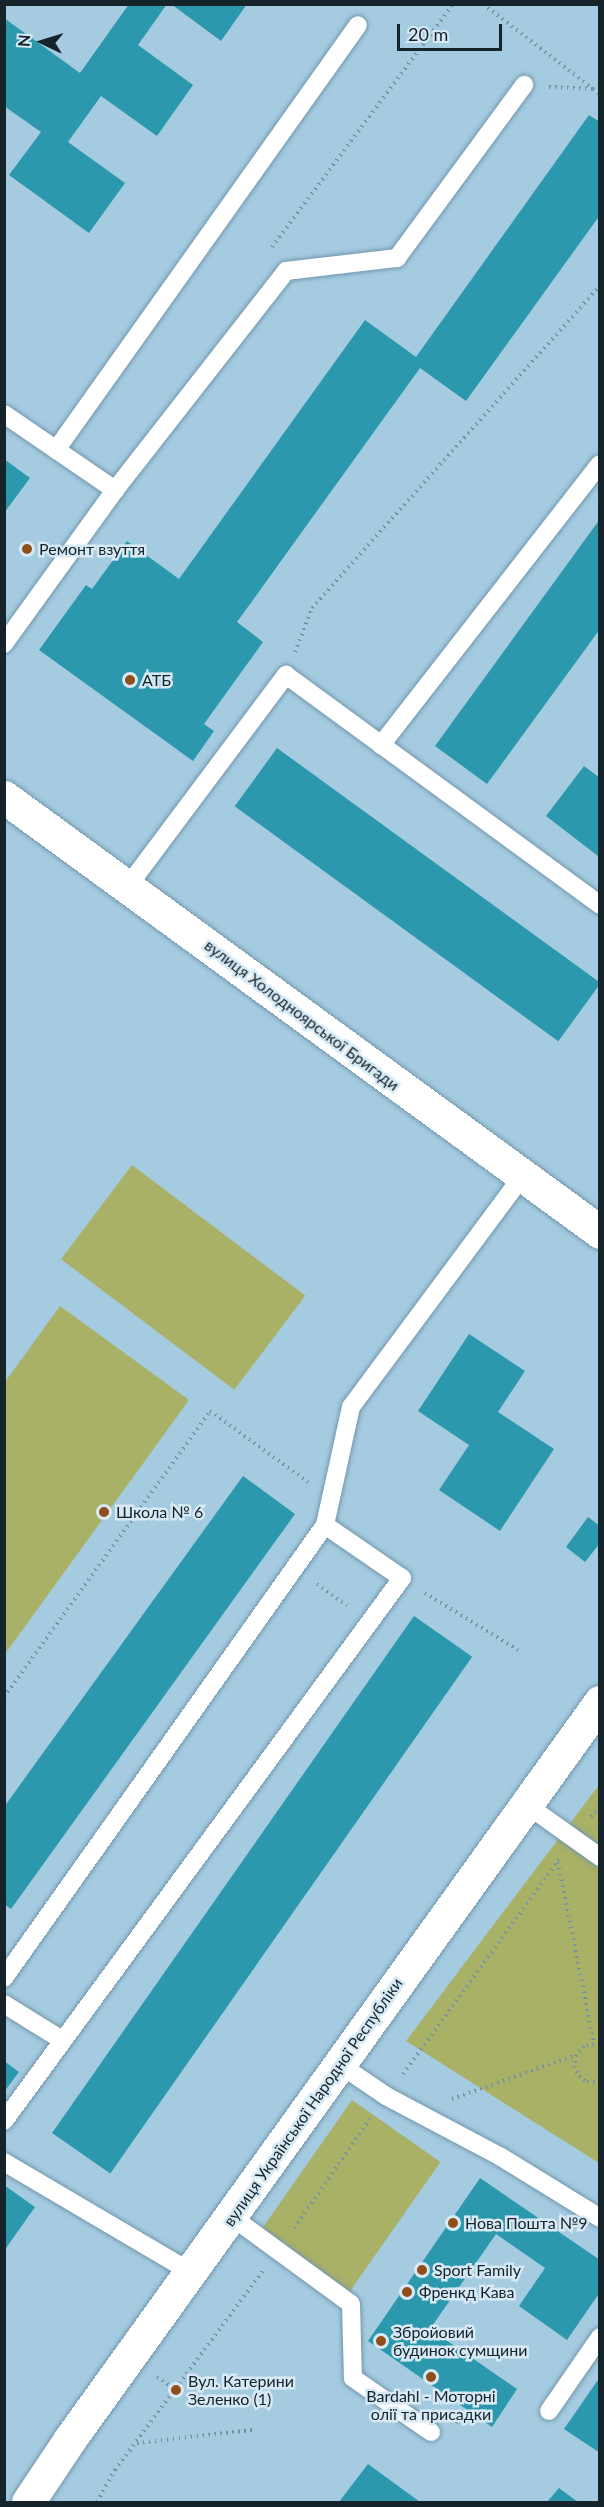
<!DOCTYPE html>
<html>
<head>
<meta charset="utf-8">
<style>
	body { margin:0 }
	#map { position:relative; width:604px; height:2507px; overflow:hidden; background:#a5cbe1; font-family:Lato,sans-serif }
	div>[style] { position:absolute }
	.green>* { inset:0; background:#a9b167; transform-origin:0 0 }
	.building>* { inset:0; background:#2b98ad; transform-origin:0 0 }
	.path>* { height:4px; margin-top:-2px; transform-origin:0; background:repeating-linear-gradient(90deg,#7492a4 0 1.5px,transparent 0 6px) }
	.roads { filter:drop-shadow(0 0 2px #7297ac) drop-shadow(0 0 2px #7297ac) }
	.lane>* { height:18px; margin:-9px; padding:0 9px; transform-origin:9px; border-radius:9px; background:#fff }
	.secondary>* { height:33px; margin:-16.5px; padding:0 16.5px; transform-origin:16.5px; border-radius:16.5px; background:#fff }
	.dots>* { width:16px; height:16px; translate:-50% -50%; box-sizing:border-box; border:3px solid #d6e9f4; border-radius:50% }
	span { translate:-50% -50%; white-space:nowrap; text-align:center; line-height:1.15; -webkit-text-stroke:5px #d6e9f4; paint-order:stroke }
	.poi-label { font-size:16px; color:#15232b }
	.left { translate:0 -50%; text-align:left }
	.street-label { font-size:16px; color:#15232b }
	.frame { position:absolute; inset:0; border:6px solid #15232b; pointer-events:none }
	.north { position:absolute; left:12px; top:12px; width:60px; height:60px; -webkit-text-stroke:4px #d6e9f4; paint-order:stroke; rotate:274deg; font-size:16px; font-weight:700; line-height:24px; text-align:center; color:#15232b }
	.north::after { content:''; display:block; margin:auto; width:21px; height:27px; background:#15232b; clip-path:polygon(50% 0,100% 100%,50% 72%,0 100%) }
	.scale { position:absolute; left:397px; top:24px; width:105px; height:27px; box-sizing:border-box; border:3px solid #15232b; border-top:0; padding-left:8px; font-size:18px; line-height:21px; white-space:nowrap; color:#15232b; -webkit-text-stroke:4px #d6e9f4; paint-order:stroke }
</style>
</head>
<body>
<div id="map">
	<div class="green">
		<div style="left:132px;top:1165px;width:217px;height:118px;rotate:37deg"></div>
		<div style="clip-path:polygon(60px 1306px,189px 1400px,5px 1654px,5px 1382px)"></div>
		<div style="clip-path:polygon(599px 1785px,599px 2163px,406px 2041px)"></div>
		<div style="left:352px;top:2100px;width:108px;height:158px;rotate:35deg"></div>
	</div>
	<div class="building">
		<div style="clip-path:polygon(129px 4px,167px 4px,138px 45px,193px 85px,157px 136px,101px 96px,68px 142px,125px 183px,89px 233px,9px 175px,41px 132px,4px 106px,4px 18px,80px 73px)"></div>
		<div style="clip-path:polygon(171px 4px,247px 4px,221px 41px)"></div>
		<div style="clip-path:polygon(589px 115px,600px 122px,600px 215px,466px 401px,420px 368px,237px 622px,263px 642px,204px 724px,214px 731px,193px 761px,39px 650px,86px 585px,92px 589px,127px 541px,179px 579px,365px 320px,416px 357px)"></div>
		<div style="clip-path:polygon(4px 459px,30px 478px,4px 513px)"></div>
		<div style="clip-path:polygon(600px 519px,600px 629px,487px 784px,435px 746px)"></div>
		<div style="left:24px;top:542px;width:12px;height:7px;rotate:35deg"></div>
		<div style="left:277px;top:748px;width:400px;height:72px;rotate:36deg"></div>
		<div style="clip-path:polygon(584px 766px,600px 778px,598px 856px,546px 816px)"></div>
		<div style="clip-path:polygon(469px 1334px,525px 1371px,498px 1412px,554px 1449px,500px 1531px,439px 1490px,469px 1445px,418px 1411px)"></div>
		<div style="clip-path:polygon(243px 1476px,295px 1514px,11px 1909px,4px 1904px,4px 1807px)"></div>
		<div style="clip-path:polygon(588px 1517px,600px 1526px,600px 1543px,585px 1562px,566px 1547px)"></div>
		<div style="left:414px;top:1616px;width:71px;height:631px;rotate:35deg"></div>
		<div style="clip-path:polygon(4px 2061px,19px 2072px,4px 2092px)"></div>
		<div style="clip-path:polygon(480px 2178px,600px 2260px,600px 2292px,567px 2340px,519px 2306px,545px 2268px,496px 2234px,430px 2329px,517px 2389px,492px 2427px,368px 2341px)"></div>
		<div style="clip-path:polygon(4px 2185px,35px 2207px,4px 2251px)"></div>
		<div style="clip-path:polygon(600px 2377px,600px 2453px,564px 2429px)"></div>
		<div style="clip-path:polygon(368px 2464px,420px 2502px,339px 2502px)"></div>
		<div style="clip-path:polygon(559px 2488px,578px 2502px,547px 2502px)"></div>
	</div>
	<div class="path">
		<div style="left:483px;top:4px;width:139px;rotate:37.7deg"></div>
		<div style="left:549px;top:87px;width:44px;rotate:2.6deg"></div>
		<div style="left:593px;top:89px;width:9px;rotate:36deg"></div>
		<div style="left:272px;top:247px;width:303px;rotate:-53.3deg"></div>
		<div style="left:295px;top:652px;width:47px;rotate:-68.9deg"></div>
		<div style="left:312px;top:608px;width:432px;rotate:-48.2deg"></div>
		<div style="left:317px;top:1584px;width:37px;rotate:36deg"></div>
		<div style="left:425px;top:1593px;width:109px;rotate:31.5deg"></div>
		<div style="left:4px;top:1697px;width:352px;rotate:-54.2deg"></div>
		<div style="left:210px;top:1411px;width:121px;rotate:35.9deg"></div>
		<div style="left:591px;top:1817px;width:14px;rotate:-51deg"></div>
		<div style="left:558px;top:1862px;width:186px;rotate:78.8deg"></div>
		<div style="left:600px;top:2045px;width:16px;rotate:176deg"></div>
		<div style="left:584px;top:2046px;width:12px;rotate:132deg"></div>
		<div style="left:576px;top:2055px;width:11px;rotate:100deg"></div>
		<div style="left:574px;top:2066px;width:11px;rotate:63deg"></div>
		<div style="left:579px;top:2076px;width:10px;rotate:37deg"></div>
		<div style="left:587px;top:2082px;width:13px;rotate:4deg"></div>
		<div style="left:403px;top:2074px;width:266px;rotate:-54deg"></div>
		<div style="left:452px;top:2099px;width:132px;rotate:-19.5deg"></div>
		<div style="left:294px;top:2228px;width:133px;rotate:-55.1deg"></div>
		<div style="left:157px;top:2377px;width:23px;rotate:34deg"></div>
		<div style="left:456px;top:2423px;width:17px;rotate:-54deg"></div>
		<div style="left:137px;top:2443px;width:116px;rotate:-6.4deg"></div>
		<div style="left:97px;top:2502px;width:37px;rotate:-61deg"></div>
		<div style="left:115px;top:2470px;width:248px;rotate:-53.4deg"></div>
	</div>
	<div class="roads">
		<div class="lane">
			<div style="left:4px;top:414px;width:135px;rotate:34.4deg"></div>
			<div style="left:115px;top:490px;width:190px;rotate:125.8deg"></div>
			<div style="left:56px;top:450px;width:521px;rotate:-54.6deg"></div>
			<div style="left:115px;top:490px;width:278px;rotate:-52deg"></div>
			<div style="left:286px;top:271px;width:112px;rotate:-6.7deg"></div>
			<div style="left:397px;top:258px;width:215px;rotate:-53.7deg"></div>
			<div style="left:381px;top:745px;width:356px;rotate:-52.1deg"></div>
			<div style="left:128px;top:886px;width:264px;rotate:-53.2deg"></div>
			<div style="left:286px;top:675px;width:389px;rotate:36.2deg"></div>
			<div style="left:527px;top:1805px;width:90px;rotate:35.5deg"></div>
			<div style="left:4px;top:1978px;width:555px;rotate:-54.68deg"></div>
			<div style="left:325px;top:1525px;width:121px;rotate:-77.6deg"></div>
			<div style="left:351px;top:1407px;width:285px;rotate:-53.4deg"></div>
			<div style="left:4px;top:2004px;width:68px;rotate:31.8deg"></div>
			<div style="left:339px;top:2064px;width:57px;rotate:34.2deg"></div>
			<div style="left:386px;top:2096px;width:130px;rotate:27.9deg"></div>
			<div style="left:501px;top:2157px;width:116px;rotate:31.6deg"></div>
			<div style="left:4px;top:2121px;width:673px;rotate:-53.76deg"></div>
			<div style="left:402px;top:1578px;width:93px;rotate:-145.5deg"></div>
			<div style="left:4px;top:2162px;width:215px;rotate:30.5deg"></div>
			<div style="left:232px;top:2217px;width:147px;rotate:36.2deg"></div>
			<div style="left:351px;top:2304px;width:74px;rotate:88.5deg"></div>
			<div style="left:353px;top:2378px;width:95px;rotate:34.7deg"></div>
			<div style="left:549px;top:2411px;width:90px;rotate:-55.4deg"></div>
		</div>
		<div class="secondary">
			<div style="left:4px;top:797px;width:738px;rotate:36.12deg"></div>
			<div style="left:28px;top:2502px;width:76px;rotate:-56.3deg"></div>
			<div style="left:70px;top:2439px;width:908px;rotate:-54.28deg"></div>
		</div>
	</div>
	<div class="dots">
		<div style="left:27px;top:549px;background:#904e1b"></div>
		<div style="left:130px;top:680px;background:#904e1b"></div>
		<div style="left:104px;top:1512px;background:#904e1b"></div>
		<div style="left:453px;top:2223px;background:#904e1b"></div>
		<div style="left:422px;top:2270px;background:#904e1b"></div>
		<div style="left:407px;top:2292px;background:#904e1b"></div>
		<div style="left:381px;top:2341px;background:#904e1b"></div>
		<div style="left:431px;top:2377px;background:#904e1b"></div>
		<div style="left:176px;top:2390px;background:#904e1b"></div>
	</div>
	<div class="poi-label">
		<span class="left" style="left:39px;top:549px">Ремонт взуття</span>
		<span class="left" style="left:142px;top:680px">АТБ</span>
		<span class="left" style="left:116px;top:1512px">Школа № 6</span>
		<span class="left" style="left:465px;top:2223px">Нова Пошта №9</span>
		<span class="left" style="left:434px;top:2270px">Sport Family</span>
		<span class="left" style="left:419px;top:2292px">Френкд Кава</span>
		<span class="left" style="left:393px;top:2341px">Збройовий<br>будинок сумщини</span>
		<span class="left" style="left:188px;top:2390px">Вул. Катерини<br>Зеленко (1)</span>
		<span style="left:431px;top:2405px">Bardahl - Моторні<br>олії та присадки</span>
	</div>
	<div class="street-label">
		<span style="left:302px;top:1015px;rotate:37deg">вулиця Холодноярської Бригади</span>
		<span style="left:313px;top:2102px;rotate:-55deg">вулиця Української Народної Республіки</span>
	</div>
	<div class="frame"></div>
	<div class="north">N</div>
	<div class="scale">20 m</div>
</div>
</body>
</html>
